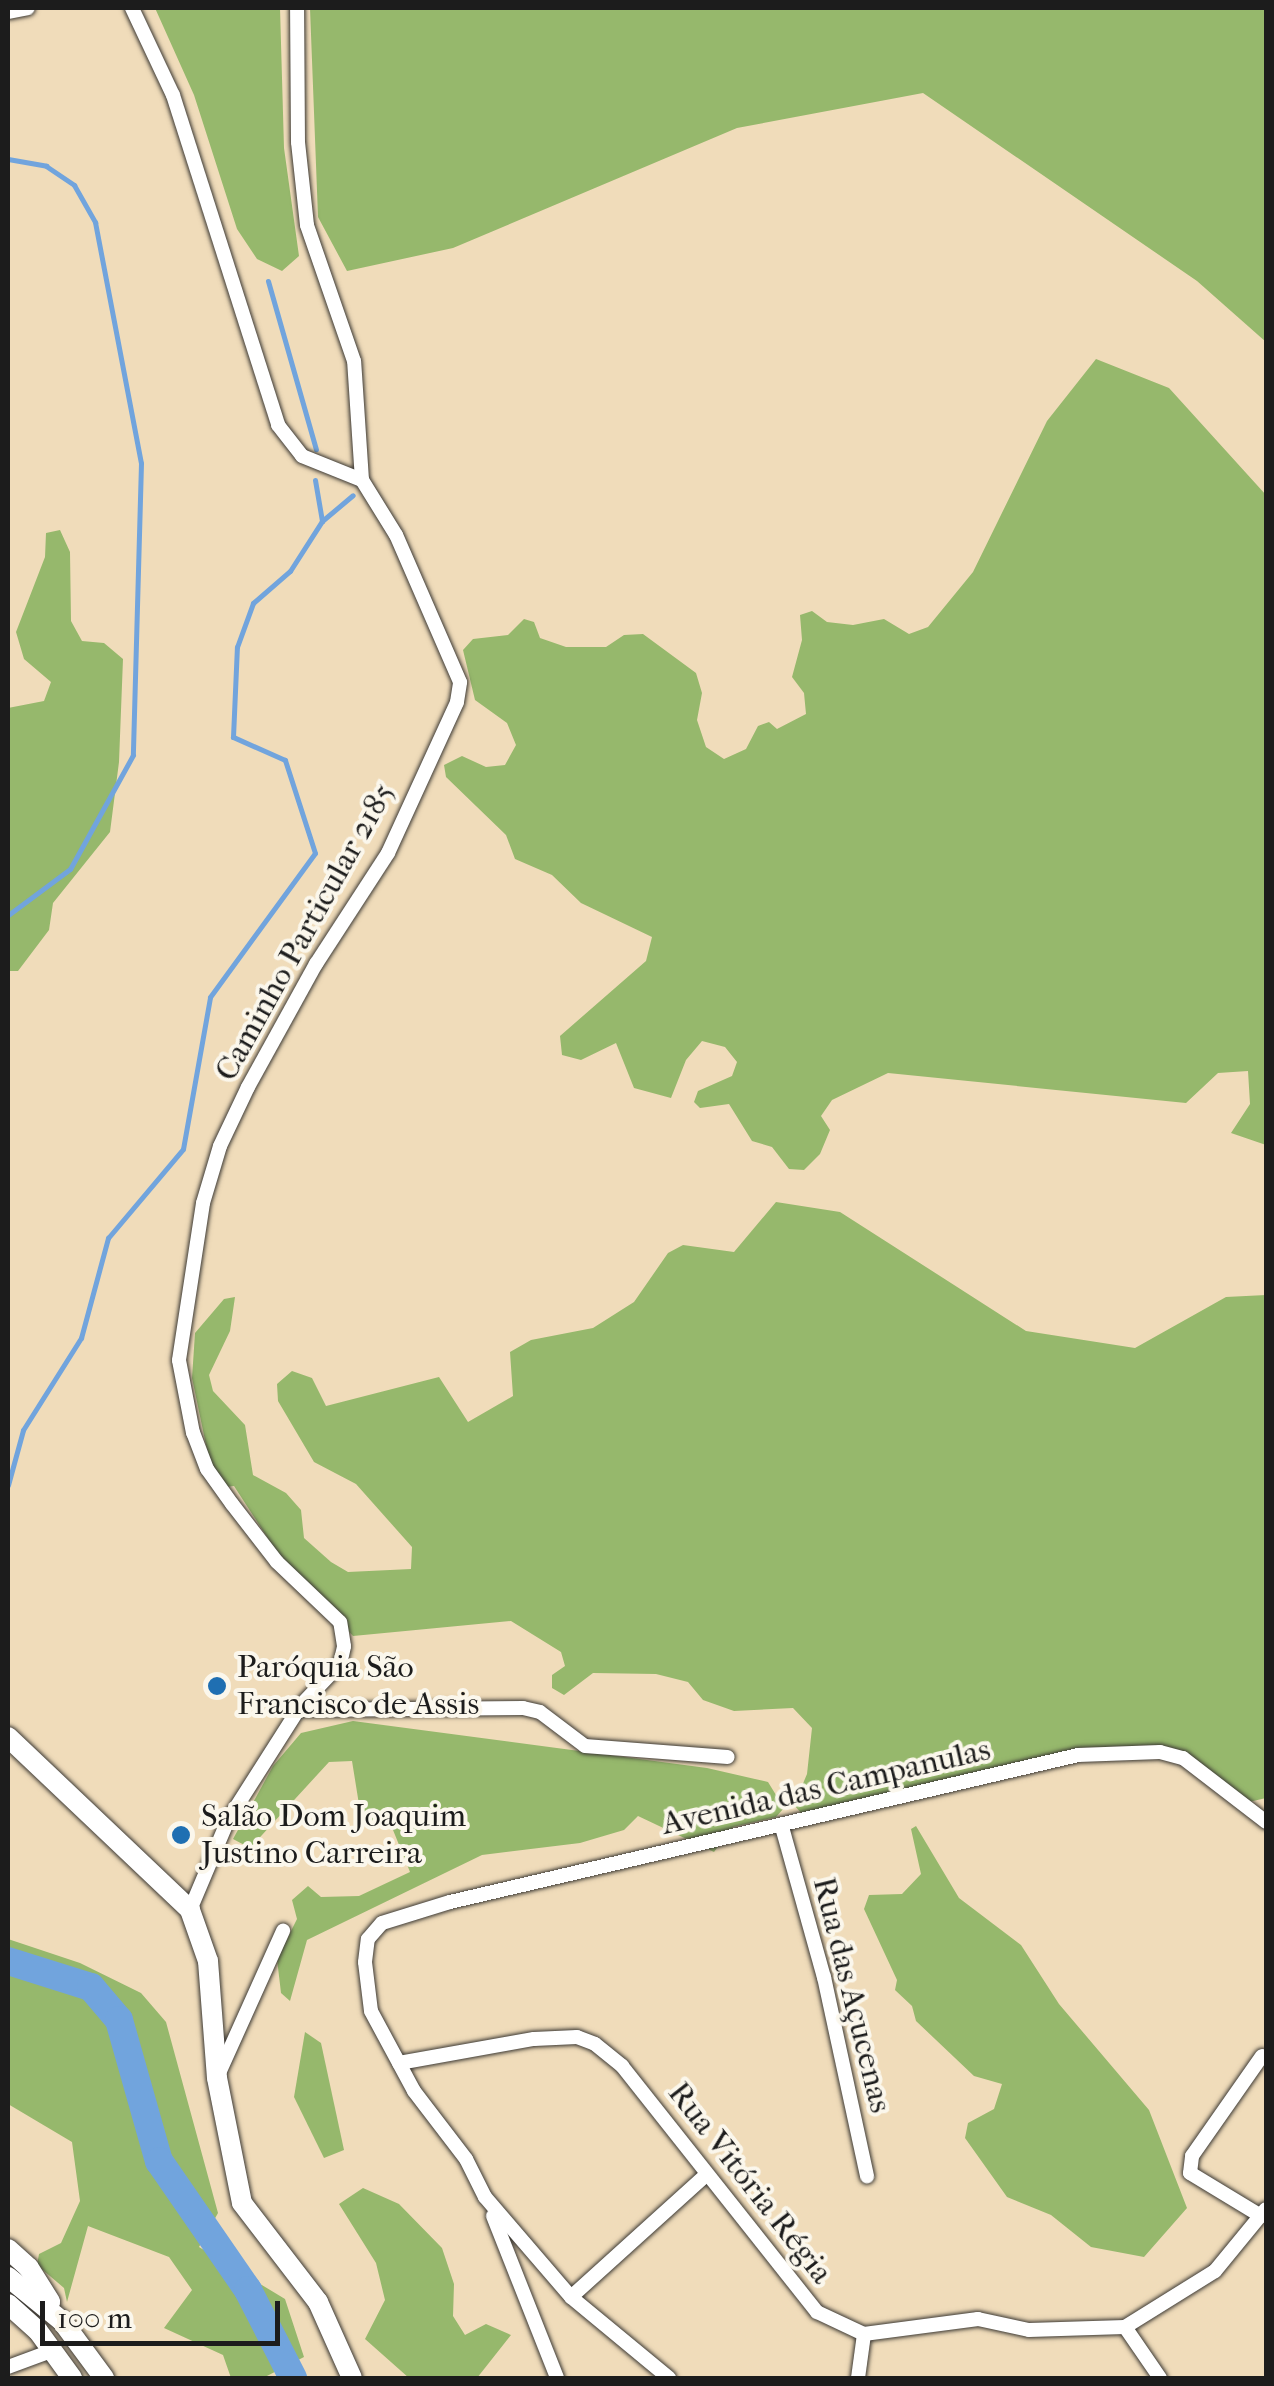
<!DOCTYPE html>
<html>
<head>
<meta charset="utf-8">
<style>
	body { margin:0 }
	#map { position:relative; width:1274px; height:2386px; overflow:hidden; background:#f0dcba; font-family:"IM FELL French Canon",serif }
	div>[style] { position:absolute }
	.forest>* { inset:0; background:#96b86c }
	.stream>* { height:5px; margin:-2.5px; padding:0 2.5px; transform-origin:2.5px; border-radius:2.5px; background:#71a4dd }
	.river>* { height:28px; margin:-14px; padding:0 14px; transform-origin:14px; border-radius:14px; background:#71a4dd }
	.roads { filter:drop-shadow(0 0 2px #3c3934) drop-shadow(0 0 2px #3c3934) }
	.street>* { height:14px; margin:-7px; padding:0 7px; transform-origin:7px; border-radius:7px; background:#fff }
	.secondary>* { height:20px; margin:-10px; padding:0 10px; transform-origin:10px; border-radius:10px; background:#fff }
	.dots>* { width:28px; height:28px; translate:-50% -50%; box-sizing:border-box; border:5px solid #fbf7ec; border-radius:50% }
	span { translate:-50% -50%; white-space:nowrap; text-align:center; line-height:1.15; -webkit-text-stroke:8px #fbf7ec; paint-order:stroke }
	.street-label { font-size:32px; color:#1c1c1c }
	.poi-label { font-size:32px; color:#1c1c1c }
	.left { translate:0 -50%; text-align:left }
	.frame { position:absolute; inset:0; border:10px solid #1c1c1c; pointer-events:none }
	.scale { position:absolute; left:40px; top:2301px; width:240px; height:45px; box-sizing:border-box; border:5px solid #1c1c1c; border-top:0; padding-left:12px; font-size:30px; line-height:35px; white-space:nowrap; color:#1c1c1c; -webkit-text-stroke:8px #fbf7ec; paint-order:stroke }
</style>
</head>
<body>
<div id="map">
	<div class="forest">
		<div style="clip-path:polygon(155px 8px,280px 8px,284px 148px,299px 256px,282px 271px,257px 259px,237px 229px,194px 95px)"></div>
		<div style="clip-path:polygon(310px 8px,1266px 8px,1266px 342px,1197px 281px,923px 93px,737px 128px,453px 248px,347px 271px,318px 217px)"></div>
		<div style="clip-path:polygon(1096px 359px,1169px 388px,1266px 495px,1266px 1145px,1231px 1133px,1250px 1104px,1248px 1071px,1218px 1073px,1186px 1103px,888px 1073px,832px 1100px,821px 1116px,830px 1130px,820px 1154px,804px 1170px,789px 1169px,772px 1147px,752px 1141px,729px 1104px,700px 1108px,694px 1102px,698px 1091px,732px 1076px,737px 1062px,725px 1047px,702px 1041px,686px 1060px,671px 1098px,634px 1088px,616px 1043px,581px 1060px,562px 1055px,560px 1036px,646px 961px,652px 937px,581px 903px,552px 875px,515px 859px,506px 835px,446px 777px,444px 765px,462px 756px,486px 767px,505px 765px,516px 745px,507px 723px,475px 700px,463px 650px,473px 639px,508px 635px,524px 619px,534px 622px,540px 638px,566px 647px,606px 647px,624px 635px,643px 634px,696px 673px,702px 693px,697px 720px,706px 747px,724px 759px,746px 749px,758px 726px,769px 722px,777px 729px,806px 714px,804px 693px,792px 677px,802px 640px,800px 615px,812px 611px,827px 622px,853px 625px,884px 619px,909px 634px,928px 627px,973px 572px,1047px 421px)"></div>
		<div style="clip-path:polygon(60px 530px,70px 552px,71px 621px,82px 641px,104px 643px,123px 659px,119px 762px,110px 832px,53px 903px,49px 930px,18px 971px,8px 971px,8px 708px,44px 701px,51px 682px,24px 659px,16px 632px,45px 557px,46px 533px)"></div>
		<div style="clip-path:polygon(776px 1202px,840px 1212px,1026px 1331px,1135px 1348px,1226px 1297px,1266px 1295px,1266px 1798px,1249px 1802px,1185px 1754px,1156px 1745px,1081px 1748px,802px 1814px,794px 1805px,807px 1774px,812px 1728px,793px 1708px,734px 1711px,703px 1700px,688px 1682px,656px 1674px,593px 1673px,564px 1695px,552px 1688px,552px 1675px,565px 1666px,561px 1652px,511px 1621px,353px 1636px,280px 1557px,234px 1486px,225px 1487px,210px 1464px,192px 1378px,195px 1333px,224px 1299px,235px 1297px,230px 1331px,209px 1375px,213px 1391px,245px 1425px,253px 1475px,286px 1493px,301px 1510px,304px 1538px,331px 1562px,348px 1572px,411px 1569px,412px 1547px,356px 1484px,314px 1462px,278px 1401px,277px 1384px,292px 1371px,312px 1378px,326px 1406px,439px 1377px,468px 1422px,513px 1396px,510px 1352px,531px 1340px,593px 1328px,634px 1302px,668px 1253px,683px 1245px,734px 1252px)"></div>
		<div style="clip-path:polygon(353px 1721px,707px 1768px,768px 1782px,784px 1808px,776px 1817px,733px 1827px,714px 1852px,638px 1816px,624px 1830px,580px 1843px,482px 1855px,307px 1940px,290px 2001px,281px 1993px,277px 1959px,297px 1919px,292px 1900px,308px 1886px,321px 1897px,359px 1896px,410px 1872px,393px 1830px,362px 1823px,352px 1761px,329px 1762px,250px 1848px,233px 1839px,273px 1766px,301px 1733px)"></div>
		<div style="clip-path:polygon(916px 1826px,959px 1898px,1021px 1945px,1059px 2004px,1149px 2110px,1187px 2208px,1144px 2257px,1091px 2247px,1051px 2215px,1007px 2197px,965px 2138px,968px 2123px,994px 2109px,1002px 2084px,974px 2076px,916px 2021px,912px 2006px,895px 1990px,897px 1980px,864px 1909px,869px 1895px,902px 1894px,921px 1874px,911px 1829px)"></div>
		<div style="clip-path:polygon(8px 1939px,80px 1963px,141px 1993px,166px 2022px,218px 2213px,199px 2247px,285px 2299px,304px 2357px,263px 2378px,231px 2378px,223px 2355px,164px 2328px,192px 2290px,169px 2257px,88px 2226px,67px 2302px,64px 2288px,37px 2265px,39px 2254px,61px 2243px,80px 2201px,72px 2142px,8px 2104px)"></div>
		<div style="clip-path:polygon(305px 2032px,321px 2043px,344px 2150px,324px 2158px,294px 2097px)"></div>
		<div style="clip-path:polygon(363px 2188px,399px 2204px,442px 2248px,454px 2284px,453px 2316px,465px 2335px,486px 2324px,511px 2335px,477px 2378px,409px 2378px,365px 2339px,385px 2300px,376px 2263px,339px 2204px)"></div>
	</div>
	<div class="stream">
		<div style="left:8px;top:159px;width:39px;rotate:10deg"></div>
		<div style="left:46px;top:166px;width:34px;rotate:34deg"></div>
		<div style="left:74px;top:185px;width:43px;rotate:60.4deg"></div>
		<div style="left:95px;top:222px;width:245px;rotate:79.2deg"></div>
		<div style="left:141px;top:463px;width:292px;rotate:91.6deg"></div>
		<div style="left:133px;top:755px;width:130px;rotate:118.9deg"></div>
		<div style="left:70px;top:869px;width:77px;rotate:143.4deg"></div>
		<div style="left:268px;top:281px;width:175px;rotate:74.1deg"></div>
		<div style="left:315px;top:480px;width:42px;rotate:80.3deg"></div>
		<div style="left:8px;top:1485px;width:57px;rotate:-74.7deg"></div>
		<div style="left:23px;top:1430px;width:109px;rotate:-57.8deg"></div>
		<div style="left:81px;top:1338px;width:104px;rotate:-74.9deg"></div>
		<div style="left:108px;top:1238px;width:116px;rotate:-49.9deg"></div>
		<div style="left:183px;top:1149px;width:154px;rotate:-79.9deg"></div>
		<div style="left:210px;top:997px;width:178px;rotate:-53.9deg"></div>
		<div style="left:315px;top:853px;width:98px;rotate:-107.9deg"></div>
		<div style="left:285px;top:760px;width:57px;rotate:-156.1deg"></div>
		<div style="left:233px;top:737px;width:90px;rotate:-87.5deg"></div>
		<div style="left:237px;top:647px;width:47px;rotate:-70deg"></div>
		<div style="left:253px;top:603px;width:49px;rotate:-40.9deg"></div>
		<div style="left:290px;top:571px;width:59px;rotate:-57.4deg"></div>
		<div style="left:322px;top:521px;width:40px;rotate:-40deg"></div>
	</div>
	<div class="river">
		<div style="left:8px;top:1961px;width:87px;rotate:17.4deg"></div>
		<div style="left:91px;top:1987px;width:43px;rotate:49.7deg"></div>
		<div style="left:119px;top:2020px;width:147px;rotate:74.2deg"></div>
		<div style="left:159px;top:2161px;width:157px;rotate:55.4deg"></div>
		<div style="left:248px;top:2290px;width:99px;rotate:62.9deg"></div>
	</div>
	<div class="roads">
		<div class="street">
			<div style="left:132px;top:8px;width:96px;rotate:64.8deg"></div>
			<div style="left:173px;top:95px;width:346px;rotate:72.3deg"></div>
			<div style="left:278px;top:425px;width:39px;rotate:52deg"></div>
			<div style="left:302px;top:456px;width:65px;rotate:21.8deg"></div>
			<div style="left:8px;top:12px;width:20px;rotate:-11deg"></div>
			<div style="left:298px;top:1710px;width:225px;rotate:-0.5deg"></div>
			<div style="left:523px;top:1708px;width:17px;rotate:13deg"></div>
			<div style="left:540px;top:1712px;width:56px;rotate:37.1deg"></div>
			<div style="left:585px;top:1746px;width:143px;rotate:4.4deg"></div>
			<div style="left:782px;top:1827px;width:156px;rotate:74.4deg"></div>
			<div style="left:824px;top:1977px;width:204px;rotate:77.8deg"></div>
			<div style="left:190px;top:1910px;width:98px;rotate:-67.1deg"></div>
			<div style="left:228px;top:1820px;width:138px;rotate:-57.5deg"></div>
			<div style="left:302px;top:1704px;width:55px;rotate:-46.5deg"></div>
			<div style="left:340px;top:1664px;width:18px;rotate:-77deg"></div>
			<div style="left:344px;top:1646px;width:24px;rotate:-99deg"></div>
			<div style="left:340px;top:1622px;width:87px;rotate:-136.4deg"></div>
			<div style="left:277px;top:1562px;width:73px;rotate:-127.8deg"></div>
			<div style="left:232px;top:1504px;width:43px;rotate:-125.5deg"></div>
			<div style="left:207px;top:1469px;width:39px;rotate:-111deg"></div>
			<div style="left:193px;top:1433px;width:74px;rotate:-100.9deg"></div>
			<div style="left:179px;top:1360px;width:159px;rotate:-81.3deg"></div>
			<div style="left:203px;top:1203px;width:59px;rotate:-73.4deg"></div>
			<div style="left:220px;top:1146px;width:65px;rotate:-64.6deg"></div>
			<div style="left:248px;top:1087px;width:141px;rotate:-61.1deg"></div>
			<div style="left:316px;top:964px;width:132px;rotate:-57deg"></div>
			<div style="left:388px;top:853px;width:166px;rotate:-65.4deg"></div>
			<div style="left:457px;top:702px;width:20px;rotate:-81deg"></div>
			<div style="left:460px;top:682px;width:160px;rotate:-113.5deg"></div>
			<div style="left:396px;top:535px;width:65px;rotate:-121.7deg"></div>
			<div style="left:362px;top:480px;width:119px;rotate:-93.8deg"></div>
			<div style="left:354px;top:361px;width:144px;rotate:-109.1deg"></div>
			<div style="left:307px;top:225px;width:83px;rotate:-96.2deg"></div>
			<div style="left:298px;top:142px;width:134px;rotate:-90.4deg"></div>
			<div style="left:399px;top:2063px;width:137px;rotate:-10.1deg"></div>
			<div style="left:534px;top:2039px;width:43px;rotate:-2.7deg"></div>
			<div style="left:577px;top:2037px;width:19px;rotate:21deg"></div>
			<div style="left:595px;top:2044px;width:35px;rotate:39deg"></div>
			<div style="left:622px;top:2066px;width:314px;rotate:51.6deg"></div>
			<div style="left:817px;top:2312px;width:52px;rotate:25.1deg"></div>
			<div style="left:864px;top:2334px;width:115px;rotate:-7.5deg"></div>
			<div style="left:978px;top:2319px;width:52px;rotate:12.2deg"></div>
			<div style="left:1029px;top:2330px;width:96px;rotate:-1.8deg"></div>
			<div style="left:1125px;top:2327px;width:106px;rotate:-31.9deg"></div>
			<div style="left:1215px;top:2271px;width:80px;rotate:-50.6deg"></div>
			<div style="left:220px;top:2071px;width:154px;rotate:-65.8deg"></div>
			<div style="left:493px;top:2216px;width:174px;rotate:68.4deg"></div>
			<div style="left:1261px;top:2216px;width:83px;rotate:-148.8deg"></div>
			<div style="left:1190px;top:2173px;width:17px;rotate:-83deg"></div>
			<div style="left:1192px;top:2156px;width:122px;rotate:-55deg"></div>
			<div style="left:571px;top:2297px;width:183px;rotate:-42.1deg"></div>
			<div style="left:1125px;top:2327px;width:62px;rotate:55.5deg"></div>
			<div style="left:8px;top:2367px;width:49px;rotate:-20.3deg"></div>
			<div style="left:669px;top:2378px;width:127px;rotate:-140.4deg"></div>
			<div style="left:571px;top:2297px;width:132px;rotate:-130.7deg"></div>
			<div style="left:485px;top:2197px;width:42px;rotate:-116.6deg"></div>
			<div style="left:466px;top:2159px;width:86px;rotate:-127.4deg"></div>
			<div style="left:414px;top:2091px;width:91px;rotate:-118.3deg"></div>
			<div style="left:371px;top:2011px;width:49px;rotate:-97deg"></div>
			<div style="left:365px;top:1962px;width:23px;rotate:-83deg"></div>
			<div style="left:368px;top:1939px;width:21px;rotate:-49deg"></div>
			<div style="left:382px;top:1923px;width:71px;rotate:-17.2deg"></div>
			<div style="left:450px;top:1902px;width:645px;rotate:-13.17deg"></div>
			<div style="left:1078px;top:1755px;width:82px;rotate:-2.1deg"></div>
			<div style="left:1160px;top:1752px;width:24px;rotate:15deg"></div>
			<div style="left:1183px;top:1758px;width:105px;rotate:37.6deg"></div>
			<div style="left:858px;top:2378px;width:44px;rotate:-82.2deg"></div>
		</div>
		<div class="secondary">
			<div style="left:8px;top:1737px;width:251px;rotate:43.5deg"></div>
			<div style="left:190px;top:1910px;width:54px;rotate:70.6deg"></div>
			<div style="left:208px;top:1961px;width:117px;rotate:85.6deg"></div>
			<div style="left:217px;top:2078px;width:127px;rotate:78.7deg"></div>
			<div style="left:242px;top:2203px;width:125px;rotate:52.5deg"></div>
			<div style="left:318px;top:2302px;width:83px;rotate:65.9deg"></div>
			<div style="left:8px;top:2249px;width:28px;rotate:42deg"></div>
			<div style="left:29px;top:2268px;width:40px;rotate:58deg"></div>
			<div style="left:8px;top:2277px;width:70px;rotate:39.2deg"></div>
			<div style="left:62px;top:2321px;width:71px;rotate:53.6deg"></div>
			<div style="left:8px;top:2304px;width:40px;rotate:42deg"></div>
			<div style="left:38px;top:2331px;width:58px;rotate:54.1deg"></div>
		</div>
	</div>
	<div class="dots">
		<div style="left:217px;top:1686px;background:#1f6fb2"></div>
		<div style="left:181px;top:1835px;background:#1f6fb2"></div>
	</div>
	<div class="street-label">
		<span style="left:305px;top:932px;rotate:-61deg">Caminho Particular 2185</span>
		<span style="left:826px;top:1787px;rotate:-13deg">Avenida das Campanulas</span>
		<span style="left:852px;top:1995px;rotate:76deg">Rua das Açucenas</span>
		<span style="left:750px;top:2183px;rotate:52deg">Rua Vitória Régia</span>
	</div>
	<div class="poi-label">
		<span class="left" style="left:237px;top:1686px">Paróquia São<br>Francisco de Assis</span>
		<span class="left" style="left:201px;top:1835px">Salão Dom Joaquim<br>Justino Carreira</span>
	</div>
	<div class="frame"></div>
	<div class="scale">100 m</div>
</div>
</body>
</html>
